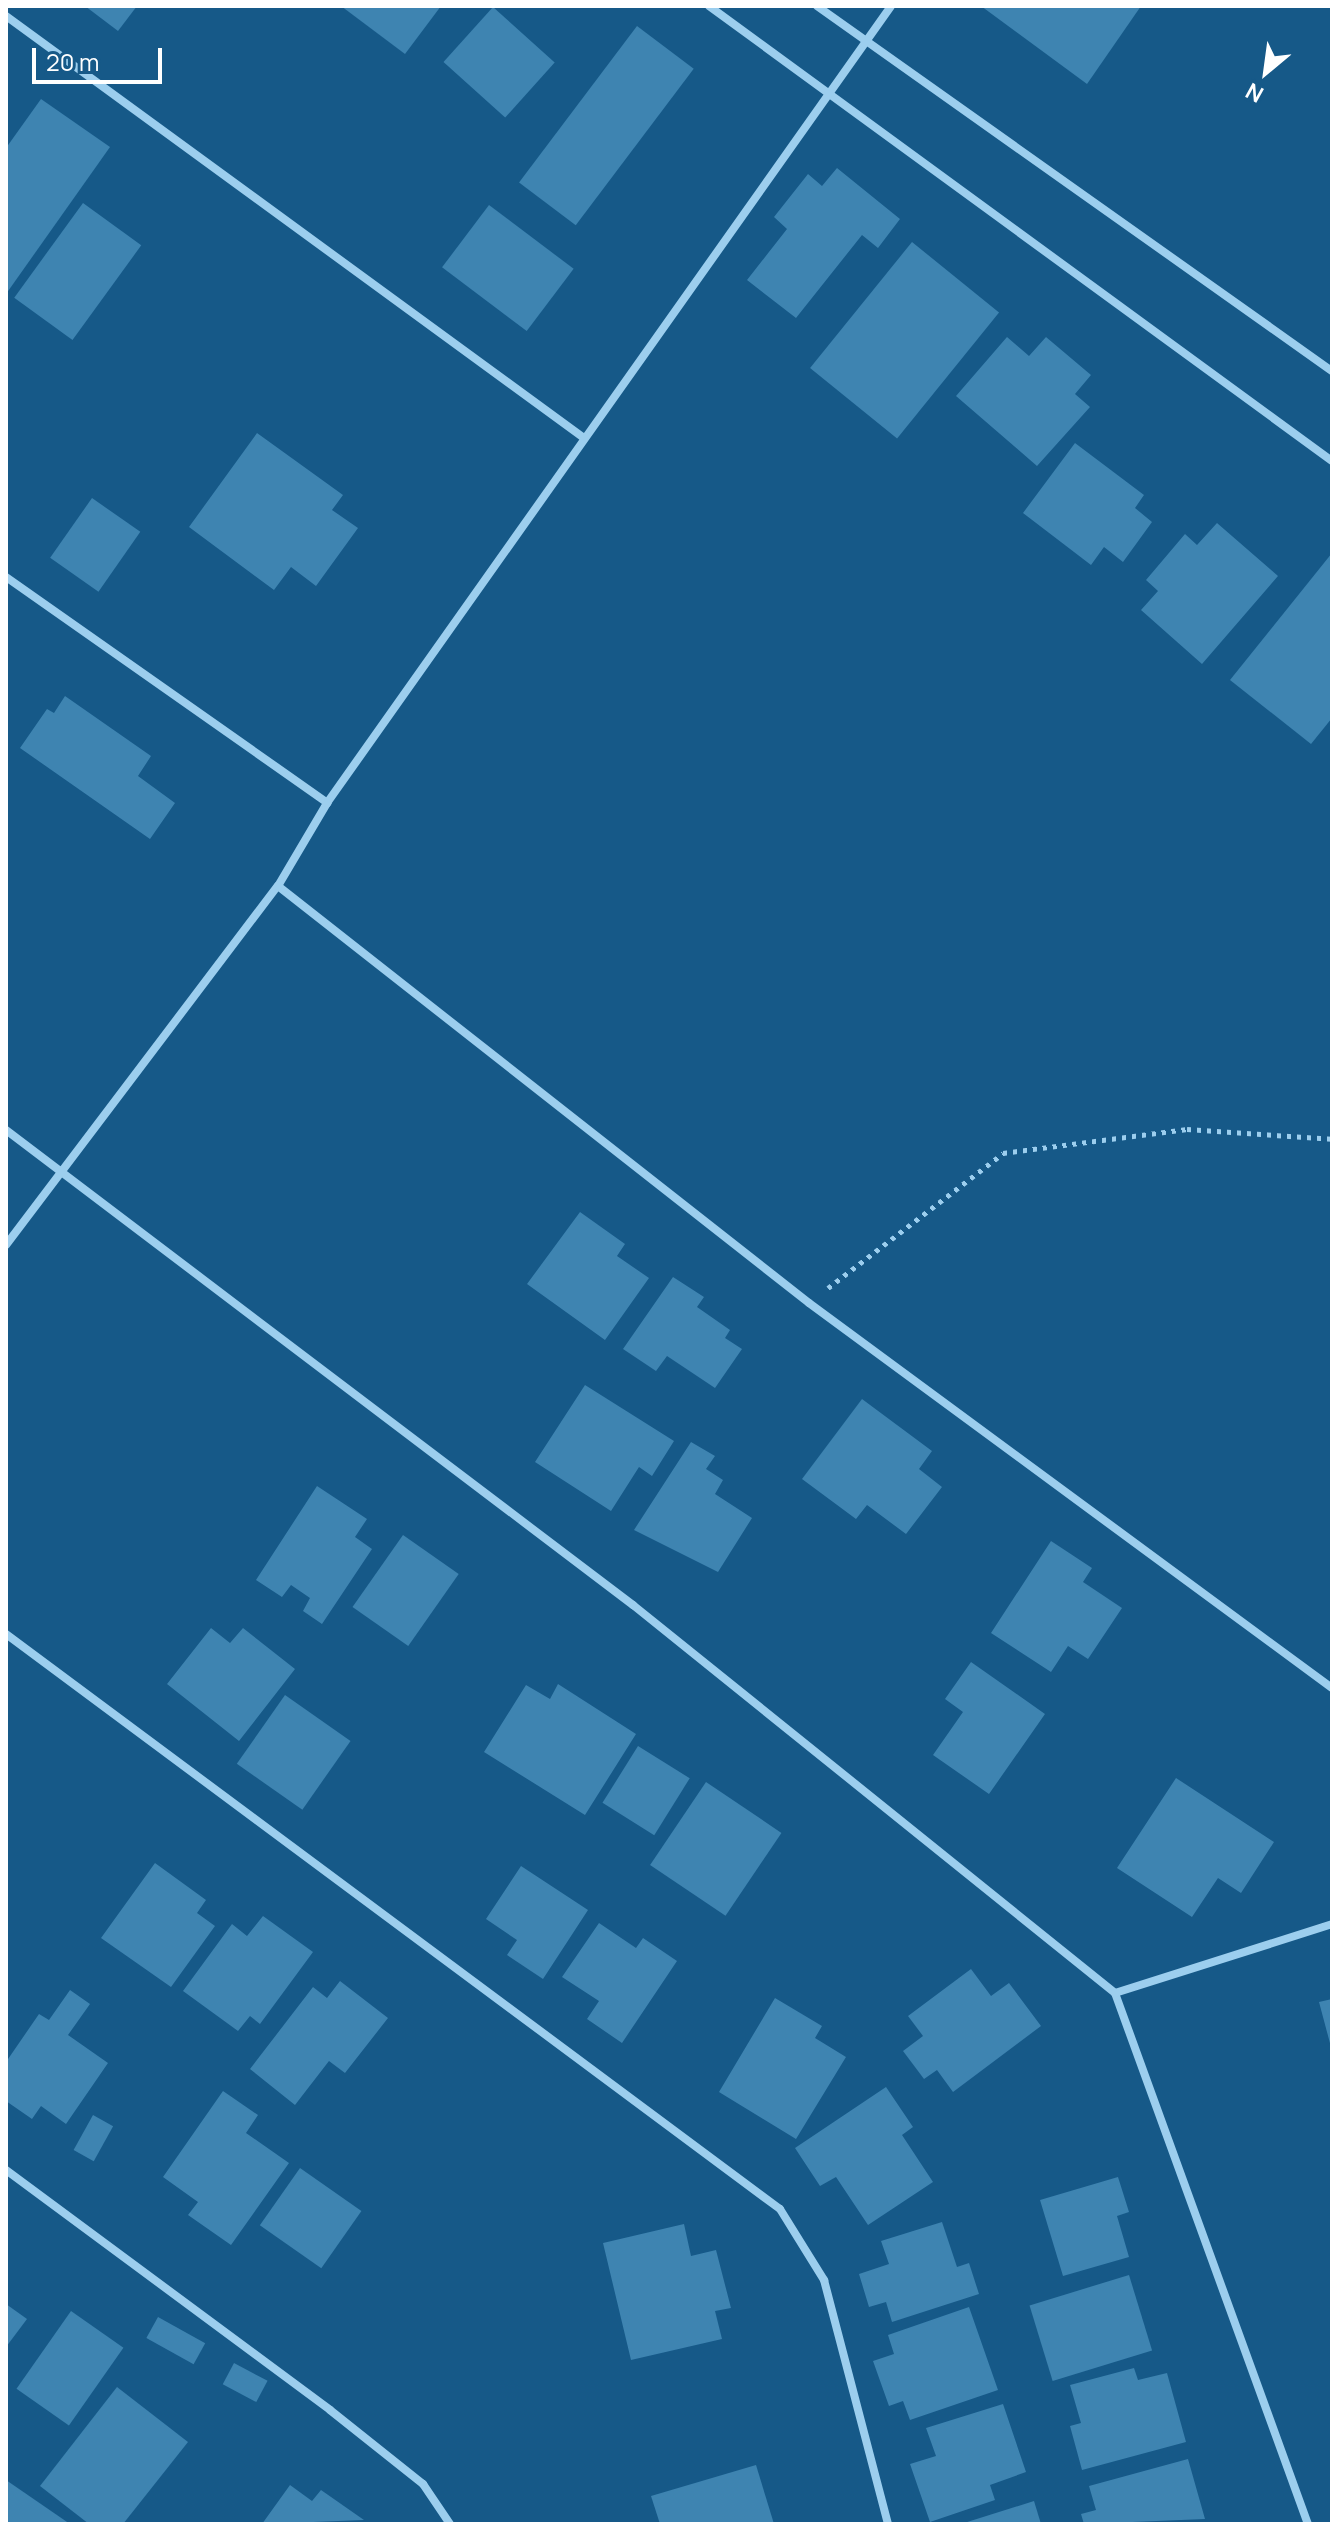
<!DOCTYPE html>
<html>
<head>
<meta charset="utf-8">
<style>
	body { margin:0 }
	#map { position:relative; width:1338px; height:2530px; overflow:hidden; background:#165988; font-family:Manrope,sans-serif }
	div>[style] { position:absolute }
	.building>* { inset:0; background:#3e84b1; transform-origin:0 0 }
	.path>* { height:5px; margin-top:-2.5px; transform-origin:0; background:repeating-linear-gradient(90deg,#9cceee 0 4px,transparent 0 10px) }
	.minor>* { height:8px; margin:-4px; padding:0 4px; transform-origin:4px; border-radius:4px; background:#9cceee }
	span { translate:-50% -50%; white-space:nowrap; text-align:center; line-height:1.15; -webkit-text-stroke:7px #165988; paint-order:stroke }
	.frame { position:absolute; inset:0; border:8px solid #fff; pointer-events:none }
	.north { position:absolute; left:1226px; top:32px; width:80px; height:80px; -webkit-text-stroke:6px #165988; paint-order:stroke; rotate:209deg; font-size:22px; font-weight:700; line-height:32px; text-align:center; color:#fff }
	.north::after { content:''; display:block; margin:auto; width:28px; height:36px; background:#fff; clip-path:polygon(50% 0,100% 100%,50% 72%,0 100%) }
	.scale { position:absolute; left:32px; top:48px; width:130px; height:36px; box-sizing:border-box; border:4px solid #fff; border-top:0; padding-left:10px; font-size:24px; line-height:28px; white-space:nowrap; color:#fff; -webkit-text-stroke:6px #165988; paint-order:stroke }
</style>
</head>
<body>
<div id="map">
	<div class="building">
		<div style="clip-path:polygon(85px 6px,137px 6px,118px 31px)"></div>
		<div style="clip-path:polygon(341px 6px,441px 6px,405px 54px)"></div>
		<div style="clip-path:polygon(981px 6px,1141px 6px,1087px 84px)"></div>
		<div style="left:493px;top:7px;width:83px;height:74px;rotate:42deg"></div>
		<div style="left:637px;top:26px;width:71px;height:196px;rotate:37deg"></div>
		<div style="clip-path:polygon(41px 99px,110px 147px,6px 294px,6px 148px)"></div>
		<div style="clip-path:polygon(837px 168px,900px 219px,878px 248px,862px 235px,796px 318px,747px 280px,787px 229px,774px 217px,808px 174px,822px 186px)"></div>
		<div style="left:83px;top:203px;width:72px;height:117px;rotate:36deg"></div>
		<div style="left:489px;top:205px;width:106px;height:78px;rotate:37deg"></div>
		<div style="left:912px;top:242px;width:112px;height:162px;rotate:39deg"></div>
		<div style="clip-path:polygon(1007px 337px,1029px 356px,1046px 337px,1091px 375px,1075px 394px,1090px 407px,1037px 466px,956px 396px)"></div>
		<div style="clip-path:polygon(257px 433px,343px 495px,332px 510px,358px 528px,316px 586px,291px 567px,274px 590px,189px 527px)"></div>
		<div style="clip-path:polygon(1075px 443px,1144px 495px,1135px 508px,1152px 522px,1123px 562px,1104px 547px,1091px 565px,1023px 513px)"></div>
		<div style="left:92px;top:498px;width:59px;height:73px;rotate:35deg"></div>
		<div style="clip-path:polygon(1217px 523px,1278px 576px,1202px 664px,1141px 610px,1158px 591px,1146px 580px,1185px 534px,1197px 545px)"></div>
		<div style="clip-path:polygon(1332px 553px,1332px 718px,1311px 744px,1230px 680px)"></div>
		<div style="clip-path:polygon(65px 696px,151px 756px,138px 776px,175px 803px,150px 839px,20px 748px,47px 709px,54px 713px)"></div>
		<div style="clip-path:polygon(580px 1212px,625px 1244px,617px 1256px,649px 1278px,605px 1340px,527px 1284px)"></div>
		<div style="clip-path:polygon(673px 1277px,704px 1297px,697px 1307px,730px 1330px,725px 1338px,742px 1349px,715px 1388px,667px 1356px,656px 1371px,623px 1349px)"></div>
		<div style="clip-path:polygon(585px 1385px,674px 1441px,652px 1476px,639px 1467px,611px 1511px,535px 1462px)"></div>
		<div style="clip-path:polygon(862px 1399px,932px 1451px,919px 1469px,942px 1487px,906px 1534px,867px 1505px,856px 1519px,802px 1479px)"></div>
		<div style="clip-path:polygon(691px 1442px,715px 1456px,706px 1469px,723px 1480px,715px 1494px,752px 1518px,718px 1572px,634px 1530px)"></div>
		<div style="clip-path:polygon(317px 1486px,367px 1519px,355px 1537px,372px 1549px,322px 1624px,303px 1611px,310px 1598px,291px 1585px,282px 1597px,256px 1580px)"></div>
		<div style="left:403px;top:1535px;width:68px;height:88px;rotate:35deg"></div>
		<div style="clip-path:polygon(1051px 1541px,1092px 1568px,1083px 1582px,1122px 1608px,1088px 1659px,1068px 1646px,1051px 1672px,991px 1633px)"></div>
		<div style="clip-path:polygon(211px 1628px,230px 1643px,243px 1628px,295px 1669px,239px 1741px,167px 1684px)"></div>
		<div style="clip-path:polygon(971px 1662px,1045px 1714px,989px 1794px,933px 1755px,963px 1712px,945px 1699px)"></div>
		<div style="clip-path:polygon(558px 1684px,636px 1734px,585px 1815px,484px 1752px,526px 1685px,550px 1699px)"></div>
		<div style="left:285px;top:1695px;width:80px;height:84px;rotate:35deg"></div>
		<div style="left:638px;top:1746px;width:61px;height:67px;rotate:32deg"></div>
		<div style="clip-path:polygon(1176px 1778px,1274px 1842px,1241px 1893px,1218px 1878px,1192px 1917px,1117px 1868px)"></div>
		<div style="left:706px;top:1782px;width:91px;height:100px;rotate:34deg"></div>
		<div style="clip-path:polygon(155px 1863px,206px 1900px,197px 1913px,215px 1926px,171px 1987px,101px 1938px)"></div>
		<div style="clip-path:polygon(521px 1866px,588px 1910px,543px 1979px,507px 1955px,517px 1940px,486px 1919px)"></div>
		<div style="clip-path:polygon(263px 1916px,313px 1952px,260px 2024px,250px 2016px,238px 2031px,183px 1991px,232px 1924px,247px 1936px)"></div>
		<div style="clip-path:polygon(599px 1923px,636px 1948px,643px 1938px,677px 1961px,622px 2043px,587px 2019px,599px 2001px,562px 1977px)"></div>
		<div style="clip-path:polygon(971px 1969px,991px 1996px,1009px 1983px,1041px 2026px,953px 2092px,937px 2070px,924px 2079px,903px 2051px,923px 2036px,908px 2016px)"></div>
		<div style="clip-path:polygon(340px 1981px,388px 2018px,345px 2073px,329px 2061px,295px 2105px,250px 2069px,313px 1987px,327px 1998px)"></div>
		<div style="clip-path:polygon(70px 1990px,90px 2004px,68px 2035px,108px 2063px,66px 2124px,41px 2106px,32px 2119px,6px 2101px,6px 2062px,39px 2014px,49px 2020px)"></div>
		<div style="clip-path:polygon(775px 1998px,822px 2026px,815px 2038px,846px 2057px,796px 2139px,719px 2092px)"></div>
		<div style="clip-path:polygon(1332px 1999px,1332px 2047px,1331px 2047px,1319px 2002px)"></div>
		<div style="clip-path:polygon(886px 2087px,913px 2127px,902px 2135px,933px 2182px,868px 2225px,836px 2177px,820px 2186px,795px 2148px)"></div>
		<div style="clip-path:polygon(223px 2091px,258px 2115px,246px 2133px,289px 2163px,231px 2245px,188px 2215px,198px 2202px,163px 2177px)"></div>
		<div style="left:93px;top:2115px;width:23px;height:40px;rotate:29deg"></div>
		<div style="left:300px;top:2168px;width:75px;height:70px;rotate:35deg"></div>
		<div style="clip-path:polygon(1118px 2177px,1129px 2212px,1117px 2216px,1129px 2257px,1063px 2276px,1040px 2200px)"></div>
		<div style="clip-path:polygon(942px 2222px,957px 2267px,969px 2263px,979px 2294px,892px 2322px,886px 2302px,869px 2307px,859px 2274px,889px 2264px,881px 2241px)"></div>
		<div style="clip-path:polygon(684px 2224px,691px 2256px,716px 2250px,731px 2308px,715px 2311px,722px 2339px,631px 2360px,603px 2243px)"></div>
		<div style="left:1129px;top:2275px;width:79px;height:104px;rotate:73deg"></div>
		<div style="clip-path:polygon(6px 2304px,27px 2319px,6px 2347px)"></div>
		<div style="clip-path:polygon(969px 2307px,998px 2390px,910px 2420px,903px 2401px,889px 2406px,873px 2361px,894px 2354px,888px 2335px)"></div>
		<div style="left:71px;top:2311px;width:64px;height:95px;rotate:35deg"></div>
		<div style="left:158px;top:2317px;width:54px;height:24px;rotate:29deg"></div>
		<div style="left:234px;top:2363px;width:38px;height:24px;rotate:28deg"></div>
		<div style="clip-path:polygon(1134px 2368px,1138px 2380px,1167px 2373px,1186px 2442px,1082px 2470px,1070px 2426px,1081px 2423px,1070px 2385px)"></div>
		<div style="clip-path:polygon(117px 2387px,188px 2442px,123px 2524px,89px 2524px,40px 2486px)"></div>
		<div style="clip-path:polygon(1003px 2404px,1026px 2472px,990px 2485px,995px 2500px,930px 2522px,910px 2464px,936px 2456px,926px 2428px)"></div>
		<div style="clip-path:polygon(1188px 2459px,1205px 2519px,1084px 2524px,1081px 2514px,1096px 2510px,1089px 2486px)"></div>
		<div style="clip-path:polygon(756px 2465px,774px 2524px,660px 2524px,651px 2496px)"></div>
		<div style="clip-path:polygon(6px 2480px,70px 2524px,6px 2524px)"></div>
		<div style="clip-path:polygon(290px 2485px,312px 2501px,321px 2490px,364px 2520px,262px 2524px)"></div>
		<div style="clip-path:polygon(1034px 2501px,1041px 2524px,964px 2524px,964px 2523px)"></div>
	</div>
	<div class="path">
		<div style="left:828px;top:1288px;width:221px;rotate:-37.6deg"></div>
		<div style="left:1003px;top:1153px;width:186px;rotate:-7.4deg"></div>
		<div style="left:1187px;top:1129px;width:145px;rotate:3.9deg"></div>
	</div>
	<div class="minor">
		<div style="left:709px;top:6px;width:771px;rotate:36.14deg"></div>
		<div style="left:817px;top:6px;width:631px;rotate:35.33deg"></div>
		<div style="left:6px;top:16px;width:716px;rotate:36.13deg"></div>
		<div style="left:6px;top:577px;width:393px;rotate:35.1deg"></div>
		<div style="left:278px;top:886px;width:675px;rotate:38.14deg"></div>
		<div style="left:809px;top:1303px;width:649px;rotate:36.36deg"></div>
		<div style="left:6px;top:1130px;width:787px;rotate:37.15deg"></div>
		<div style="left:633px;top:1605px;width:619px;rotate:38.83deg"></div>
		<div style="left:1115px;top:1993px;width:565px;rotate:70.03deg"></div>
		<div style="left:6px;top:1245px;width:450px;rotate:-52.9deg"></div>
		<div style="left:278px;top:886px;width:96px;rotate:-59.4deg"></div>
		<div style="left:327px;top:803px;width:976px;rotate:-54.71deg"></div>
		<div style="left:6px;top:1634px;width:964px;rotate:36.61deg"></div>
		<div style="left:780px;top:2209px;width:84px;rotate:58.2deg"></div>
		<div style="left:824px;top:2280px;width:252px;rotate:75.3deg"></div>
		<div style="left:1115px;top:1993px;width:228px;rotate:-17.6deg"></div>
		<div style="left:6px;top:2170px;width:403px;rotate:36.5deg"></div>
		<div style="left:330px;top:2410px;width:119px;rotate:38.5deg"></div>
		<div style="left:423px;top:2484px;width:48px;rotate:56deg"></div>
	</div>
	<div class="frame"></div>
	<div class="north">N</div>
	<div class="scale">20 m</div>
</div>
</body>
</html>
